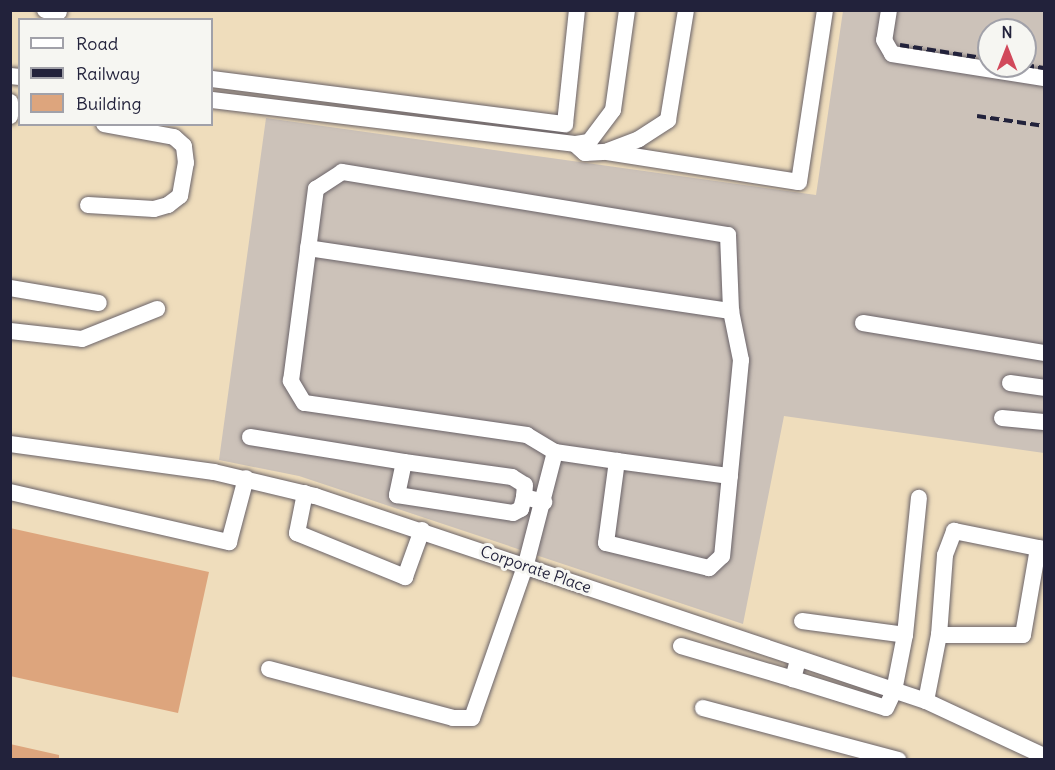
<!DOCTYPE html>
<style>
body{margin:0}
#map{position:relative;width:1055px;height:770px;overflow:hidden;background:#efddbc;font-family:Delius,sans-serif}
div>[style]{position:absolute}
.industrial>*{inset:0;background:#ccc2b9}
.building>*{inset:0;background:#dda57d}
.roads{filter:drop-shadow(0 0 2px #6a6368) drop-shadow(0 0 2px #6a6368)}
.minor>*{height:16px;margin:-8px;padding:0 8px;transform-origin:8px;border-radius:8px;background:#fff}
.rail>*{height:4px;margin-top:-2px;transform-origin:0;background:repeating-linear-gradient(90deg,#22223b 0 9px,transparent 0 13.5px)}
span{translate:-50% -50%;white-space:nowrap;text-align:center;line-height:1.15;-webkit-text-stroke:6px #f6f6f2;paint-order:stroke}
.street-label{font-size:16px;color:#22223b}
.frame{position:absolute;inset:0;border:12px solid #22223b;pointer-events:none}
.legend{position:absolute;left:18px;top:18px;width:195px;height:108px;box-sizing:border-box;background:#f6f6f2;border:2px solid #a1a1a9;margin:0;padding:8px 10px;list-style:none;font-size:18px;color:#22223b}
.legend li{display:flex;align-items:center;gap:12px;height:30px}
.legend b{width:30px;border:2px solid #a1a1a9}
.north{position:absolute;left:977px;top:18px;width:60px;height:60px;box-sizing:border-box;background:#f6f6f2;border:2px solid #a1a1a9;border-radius:50%;rotate:0deg;font-size:16px;font-weight:700;line-height:24px;text-align:center;color:#22223b}
.north::after{content:'';display:block;margin:auto;width:21px;height:27px;background:#d1495b;clip-path:polygon(50% 0,100% 100%,50% 72%,0 100%)}
</style>
<div id="map">
<div class="industrial">
<div style="clip-path:polygon(evenodd,843px 11px,1044px 11px,1044px 453px,784px 416px,743px 624px,299px 476px,219px 460px,266px 118px,816px 195px,843px 11px,989px 30px,1025px 30px,1025px 66px,989px 66px,989px 30px)"></div>
</div>
<div class="building">
<div style="clip-path:polygon(10px 528px,209px 572px,178px 713px,10px 676px)"></div>
<div style="clip-path:polygon(10px 744px,59px 755px,59px 759px,10px 759px)"></div>
</div>
<div class="roads">
<div class="minor">
<div style="left:45px;top:10px;width:14px;rotate:8deg"></div>
<div style="left:889px;top:10px;width:30px;rotate:99deg"></div>
<div style="left:884px;top:40px;width:16px;rotate:60deg"></div>
<div style="left:892px;top:54px;width:154px;rotate:9deg"></div>
<div style="left:10px;top:76px;width:10px;rotate:6deg"></div>
<div style="left:212px;top:79px;width:356px;rotate:7.3deg"></div>
<div style="left:565px;top:124px;width:115px;rotate:-84deg"></div>
<div style="left:212px;top:100px;width:367px;rotate:6.9deg"></div>
<div style="left:576px;top:144px;width:13px;rotate:-9deg"></div>
<div style="left:589px;top:142px;width:40px;rotate:-53deg"></div>
<div style="left:613px;top:110px;width:101px;rotate:-82deg"></div>
<div style="left:10px;top:102px;width:14px;rotate:90deg"></div>
<div style="left:576px;top:145px;width:12px;rotate:42deg"></div>
<div style="left:585px;top:153px;width:22px;rotate:-3deg"></div>
<div style="left:607px;top:152px;width:194px;rotate:8.9deg"></div>
<div style="left:799px;top:182px;width:174px;rotate:-81.4deg"></div>
<div style="left:608px;top:151px;width:33px;rotate:-21deg"></div>
<div style="left:639px;top:139px;width:35px;rotate:-33deg"></div>
<div style="left:668px;top:120px;width:111px;rotate:-80.7deg"></div>
<div style="left:88px;top:205px;width:66px;rotate:3.5deg"></div>
<div style="left:154px;top:209px;width:15px;rotate:-16deg"></div>
<div style="left:168px;top:205px;width:15px;rotate:-37deg"></div>
<div style="left:180px;top:196px;width:34px;rotate:-80deg"></div>
<div style="left:186px;top:163px;width:17px;rotate:-97deg"></div>
<div style="left:184px;top:146px;width:13px;rotate:-138deg"></div>
<div style="left:174px;top:137px;width:71px;rotate:-169.5deg"></div>
<div style="left:308px;top:248px;width:428px;rotate:8.5deg"></div>
<div style="left:10px;top:288px;width:90px;rotate:9.6deg"></div>
<div style="left:863px;top:323px;width:183px;rotate:9.4deg"></div>
<div style="left:10px;top:331px;width:72px;rotate:6.3deg"></div>
<div style="left:82px;top:339px;width:81px;rotate:-21.8deg"></div>
<div style="left:1010px;top:383px;width:34px;rotate:8deg"></div>
<div style="left:1002px;top:418px;width:42px;rotate:5.4deg"></div>
<div style="left:250px;top:437px;width:156px;rotate:9.2deg"></div>
<div style="left:404px;top:462px;width:34px;rotate:102deg"></div>
<div style="left:397px;top:495px;width:117px;rotate:8.8deg"></div>
<div style="left:513px;top:513px;width:9px;rotate:-27deg"></div>
<div style="left:521px;top:509px;width:12px;rotate:-76deg"></div>
<div style="left:524px;top:497px;width:21px;rotate:14deg"></div>
<div style="left:10px;top:444px;width:206px;rotate:7.8deg"></div>
<div style="left:214px;top:472px;width:104px;rotate:13.4deg"></div>
<div style="left:315px;top:496px;width:644px;rotate:18.55deg"></div>
<div style="left:926px;top:701px;width:130px;rotate:25deg"></div>
<div style="left:617px;top:461px;width:114px;rotate:7.6deg"></div>
<div style="left:404px;top:462px;width:109px;rotate:7.9deg"></div>
<div style="left:512px;top:477px;width:15px;rotate:32deg"></div>
<div style="left:525px;top:485px;width:12px;rotate:95deg"></div>
<div style="left:10px;top:492px;width:225px;rotate:12.9deg"></div>
<div style="left:229px;top:542px;width:66px;rotate:-75.1deg"></div>
<div style="left:305px;top:493px;width:41px;rotate:101.3deg"></div>
<div style="left:297px;top:533px;width:117px;rotate:22.2deg"></div>
<div style="left:405px;top:577px;width:50px;rotate:-70.1deg"></div>
<div style="left:802px;top:621px;width:104px;rotate:7.7deg"></div>
<div style="left:939px;top:635px;width:80px;rotate:-85.7deg"></div>
<div style="left:945px;top:555px;width:26px;rotate:-69deg"></div>
<div style="left:954px;top:531px;width:86px;rotate:11.4deg"></div>
<div style="left:681px;top:646px;width:117px;rotate:16.4deg"></div>
<div style="left:798px;top:660px;width:20px;rotate:105deg"></div>
<div style="left:793px;top:679px;width:97px;rotate:17.3deg"></div>
<div style="left:886px;top:708px;width:19px;rotate:-65deg"></div>
<div style="left:894px;top:691px;width:57px;rotate:-78.9deg"></div>
<div style="left:905px;top:635px;width:138px;rotate:-84.2deg"></div>
<div style="left:269px;top:669px;width:190px;rotate:14.9deg"></div>
<div style="left:453px;top:718px;width:19px"></div>
<div style="left:472px;top:718px;width:163px;rotate:-70.7deg"></div>
<div style="left:526px;top:564px;width:116px;rotate:-75.5deg"></div>
<div style="left:555px;top:452px;width:33px;rotate:-149deg"></div>
<div style="left:527px;top:435px;width:225px;rotate:-171.8deg"></div>
<div style="left:304px;top:403px;width:26px;rotate:-121deg"></div>
<div style="left:291px;top:381px;width:194px;rotate:-82.6deg"></div>
<div style="left:316px;top:189px;width:31px;rotate:-33deg"></div>
<div style="left:342px;top:172px;width:391px;rotate:9.3deg"></div>
<div style="left:728px;top:235px;width:76px;rotate:87.7deg"></div>
<div style="left:731px;top:311px;width:50px;rotate:78.5deg"></div>
<div style="left:741px;top:360px;width:197px;rotate:95.5deg"></div>
<div style="left:722px;top:556px;width:18px;rotate:137deg"></div>
<div style="left:709px;top:568px;width:106px;rotate:-166.4deg"></div>
<div style="left:606px;top:543px;width:83px;rotate:-82.4deg"></div>
<div style="left:617px;top:461px;width:63px;rotate:-171.7deg"></div>
<div style="left:926px;top:701px;width:67px;rotate:-78.9deg"></div>
<div style="left:939px;top:635px;width:84px"></div>
<div style="left:1023px;top:635px;width:88px;rotate:-80.2deg"></div>
<div style="left:1038px;top:548px;width:6px;rotate:9deg"></div>
<div style="left:703px;top:708px;width:202px;rotate:14.9deg"></div>
</div>
</div>
<div class="rail">
<div style="left:900px;top:45px;width:90px;rotate:8.9deg"></div>
<div style="left:1025px;top:65px;width:19px;rotate:9deg"></div>
<div style="left:977px;top:116px;width:68px;rotate:8.5deg"></div>
</div>
<div class="street-label">
<span style="left:536px;top:569px;rotate:19deg">Corporate Place</span>
</div>
<div class="frame"></div>
<ul class="legend">
<li><b style="height:8px;background:#fff"></b>Road</li>
<li><b style="height:8px;background:#22223b"></b>Railway</li>
<li><b style="height:16px;background:#dda57d"></b>Building</li>
</ul>
<div class="north">N</div>
</div>
